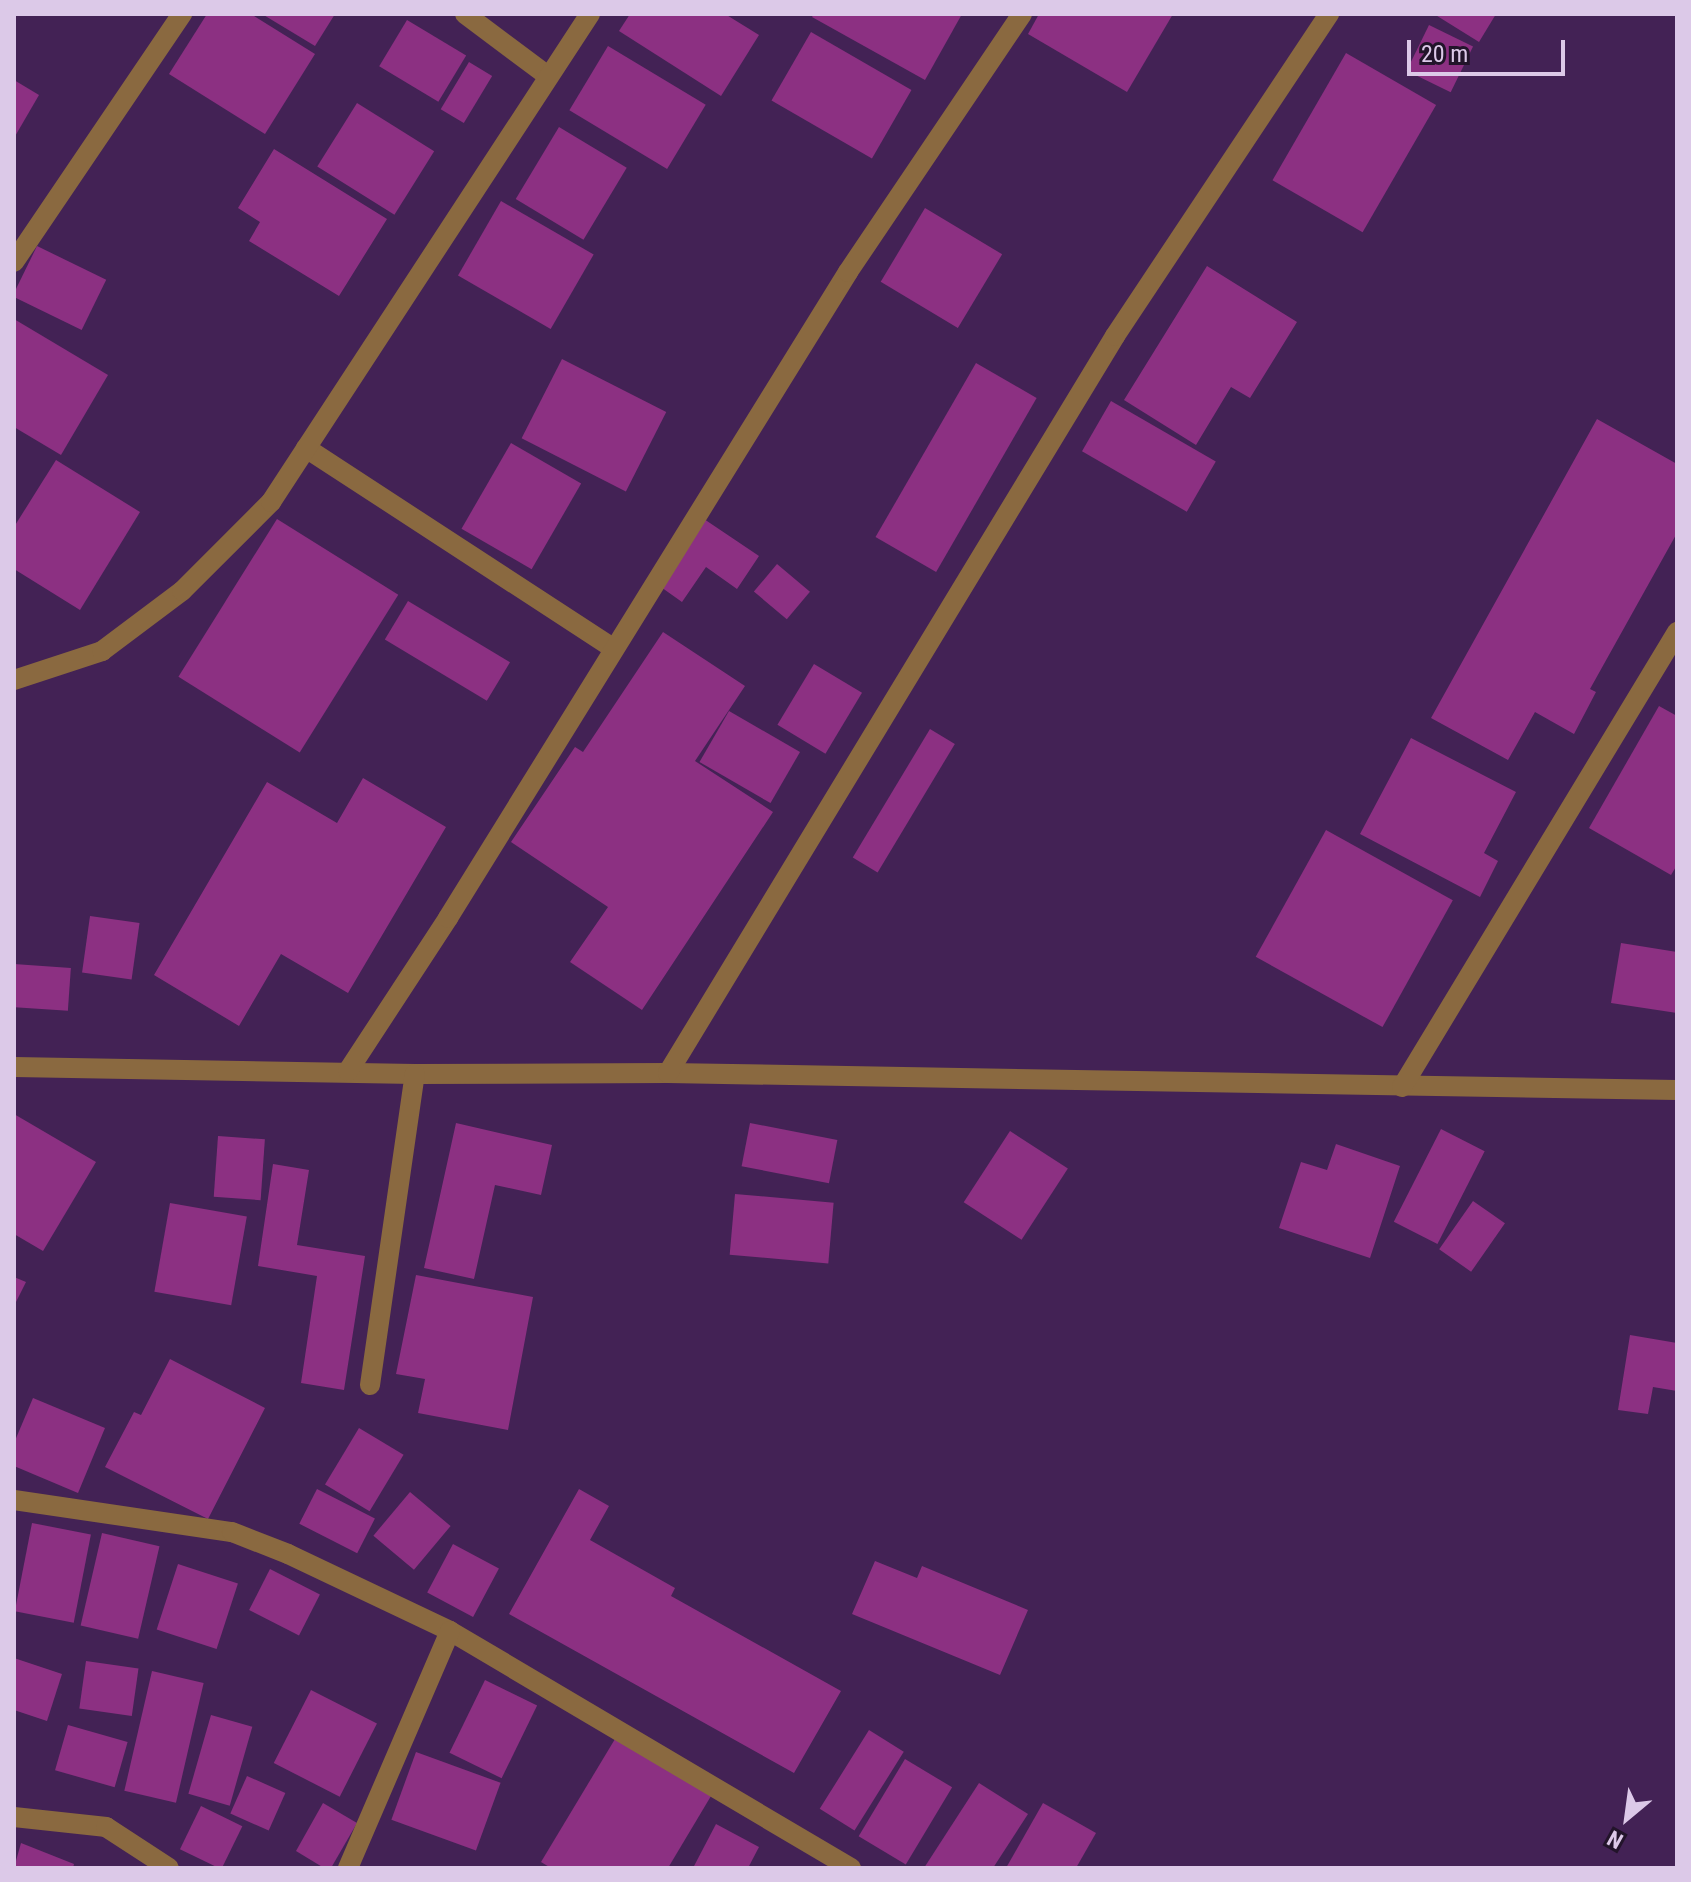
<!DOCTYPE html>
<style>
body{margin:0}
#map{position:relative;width:1691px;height:1882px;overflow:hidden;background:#432255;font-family:"Roboto Condensed",sans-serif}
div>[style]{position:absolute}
.building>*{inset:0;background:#8c3082;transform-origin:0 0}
.minor>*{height:20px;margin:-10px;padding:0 10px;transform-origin:10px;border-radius:10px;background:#8a6940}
span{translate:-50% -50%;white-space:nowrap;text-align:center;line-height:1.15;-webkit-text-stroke:6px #22142a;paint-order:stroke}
.frame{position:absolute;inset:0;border:16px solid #dcc9e8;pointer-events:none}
.north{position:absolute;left:1587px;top:1778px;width:80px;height:80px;-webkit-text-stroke:6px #22142a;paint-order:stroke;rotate:209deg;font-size:22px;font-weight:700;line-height:32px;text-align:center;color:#dcc9e8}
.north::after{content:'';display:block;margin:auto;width:28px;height:36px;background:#dcc9e8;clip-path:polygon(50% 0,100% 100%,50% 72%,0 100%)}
.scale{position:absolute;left:1407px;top:40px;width:158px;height:36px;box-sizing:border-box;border:4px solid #dcc9e8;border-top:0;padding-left:10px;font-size:24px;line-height:28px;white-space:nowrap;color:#dcc9e8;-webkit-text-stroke:6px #22142a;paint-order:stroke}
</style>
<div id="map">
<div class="building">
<div style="clip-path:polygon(207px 14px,251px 14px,315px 54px,265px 134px,169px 74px)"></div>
<div style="clip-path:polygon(262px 14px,335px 14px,315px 46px)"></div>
<div style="clip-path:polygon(630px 14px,725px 14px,759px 35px,721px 96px,619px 31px)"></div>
<div style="clip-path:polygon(814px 14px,962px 14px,925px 80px,812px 17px)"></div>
<div style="clip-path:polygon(1039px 14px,1173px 14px,1127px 92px,1028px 34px)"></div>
<div style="clip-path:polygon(1434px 14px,1496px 14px,1479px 42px)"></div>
<div style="left:407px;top:20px;width:69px;height:54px;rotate:31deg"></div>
<div style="left:1429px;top:25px;width:49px;height:51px;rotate:26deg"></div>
<div style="left:811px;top:32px;width:116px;height:79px;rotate:30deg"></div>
<div style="left:608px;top:46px;width:114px;height:75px;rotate:31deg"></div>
<div style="left:1346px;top:53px;width:104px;height:147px;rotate:30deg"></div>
<div style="left:469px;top:62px;width:27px;height:55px;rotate:31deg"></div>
<div style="clip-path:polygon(14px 80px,39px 95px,14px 138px)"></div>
<div style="left:357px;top:103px;width:91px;height:75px;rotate:32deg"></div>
<div style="left:559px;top:127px;width:79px;height:84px;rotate:31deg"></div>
<div style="clip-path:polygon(274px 149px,387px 219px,339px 296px,249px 241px,260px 222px,238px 208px)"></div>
<div style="left:501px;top:201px;width:107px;height:86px;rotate:30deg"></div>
<div style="left:925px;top:208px;width:90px;height:86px;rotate:31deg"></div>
<div style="left:37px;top:246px;width:77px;height:56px;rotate:26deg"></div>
<div style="clip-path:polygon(1207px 266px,1297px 322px,1250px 398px,1231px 387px,1196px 445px,1124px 400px)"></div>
<div style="clip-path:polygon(14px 319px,108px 375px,61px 455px,14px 427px)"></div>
<div style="left:562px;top:359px;width:117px;height:89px;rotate:27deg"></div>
<div style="left:976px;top:363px;width:70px;height:201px;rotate:30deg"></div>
<div style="left:1111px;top:401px;width:121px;height:58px;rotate:30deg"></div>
<div style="clip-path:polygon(1597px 419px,1677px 464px,1677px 533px,1590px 689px,1596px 692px,1574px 734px,1535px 712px,1508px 760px,1431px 718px)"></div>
<div style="left:511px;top:443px;width:81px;height:99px;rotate:30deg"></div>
<div style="clip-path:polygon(56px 460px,140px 512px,80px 610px,14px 569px,14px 527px)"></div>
<div style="left:277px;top:519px;width:143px;height:186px;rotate:32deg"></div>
<div style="clip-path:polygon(704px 519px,759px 556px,737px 589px,706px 567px,682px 602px,658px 585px)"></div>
<div style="left:777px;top:564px;width:43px;height:36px;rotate:40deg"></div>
<div style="left:408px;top:601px;width:119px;height:45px;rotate:31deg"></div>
<div style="clip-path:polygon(663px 632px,745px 686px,695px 761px,773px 812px,642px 1010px,570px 962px,608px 907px,511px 842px,575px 747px,583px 752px)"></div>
<div style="left:814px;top:664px;width:56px;height:71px;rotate:31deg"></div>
<div style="clip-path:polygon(1659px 706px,1677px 716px,1677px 865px,1671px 875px,1589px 828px)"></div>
<div style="left:729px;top:711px;width:82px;height:59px;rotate:30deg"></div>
<div style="left:930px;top:729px;width:29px;height:150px;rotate:31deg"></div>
<div style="clip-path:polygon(1411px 738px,1516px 792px,1484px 853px,1498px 861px,1480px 897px,1360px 834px)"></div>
<div style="clip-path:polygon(363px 778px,446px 827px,348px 993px,281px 954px,239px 1026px,154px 975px,267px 782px,337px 823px)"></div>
<div style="left:1326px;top:830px;width:145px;height:145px;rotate:29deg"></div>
<div style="left:90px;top:916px;width:50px;height:57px;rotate:8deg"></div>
<div style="clip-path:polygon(1621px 943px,1677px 952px,1677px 1013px,1611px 1003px)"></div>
<div style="left:14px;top:964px;width:57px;height:43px;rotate:4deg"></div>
<div style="clip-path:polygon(14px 1114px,96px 1162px,43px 1251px,14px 1234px)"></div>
<div style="clip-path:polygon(456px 1123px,552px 1145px,541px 1195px,495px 1185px,474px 1279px,424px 1268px)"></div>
<div style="left:750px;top:1123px;width:89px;height:44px;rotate:11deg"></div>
<div style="left:1441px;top:1129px;width:49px;height:104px;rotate:27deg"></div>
<div style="left:1010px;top:1131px;width:69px;height:85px;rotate:33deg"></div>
<div style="left:218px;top:1136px;width:47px;height:61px;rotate:4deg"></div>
<div style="clip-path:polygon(1336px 1144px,1400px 1166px,1370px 1258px,1279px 1228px,1301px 1162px,1327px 1170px)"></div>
<div style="clip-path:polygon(273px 1164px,309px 1170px,297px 1245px,365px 1256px,344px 1390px,301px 1383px,317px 1276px,258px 1266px)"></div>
<div style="left:735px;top:1194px;width:99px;height:61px;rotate:5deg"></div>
<div style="left:1473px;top:1201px;width:39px;height:59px;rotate:35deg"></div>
<div style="left:170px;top:1203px;width:78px;height:90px;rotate:10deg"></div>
<div style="clip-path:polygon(416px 1275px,533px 1297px,508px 1430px,418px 1413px,425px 1379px,396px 1374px)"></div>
<div style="clip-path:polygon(14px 1277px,26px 1282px,14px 1306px)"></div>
<div style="clip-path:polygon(1630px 1335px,1677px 1343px,1677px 1391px,1653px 1387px,1648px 1414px,1618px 1410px)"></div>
<div style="clip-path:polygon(170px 1359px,265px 1408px,208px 1519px,105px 1467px,134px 1412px,141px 1415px)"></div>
<div style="clip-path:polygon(33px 1398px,105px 1428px,78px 1493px,14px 1466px,14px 1443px)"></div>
<div style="left:359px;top:1428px;width:52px;height:66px;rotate:31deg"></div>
<div style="left:317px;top:1489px;width:65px;height:39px;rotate:27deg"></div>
<div style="clip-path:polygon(579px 1489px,609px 1506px,590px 1540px,675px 1588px,671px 1596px,841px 1691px,794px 1773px,509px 1614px)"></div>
<div style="left:410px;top:1492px;width:53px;height:57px;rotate:40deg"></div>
<div style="left:32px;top:1523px;width:60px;height:90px;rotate:11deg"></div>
<div style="left:102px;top:1533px;width:59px;height:95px;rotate:13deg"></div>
<div style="left:453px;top:1544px;width:52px;height:55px;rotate:28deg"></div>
<div style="clip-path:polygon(875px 1561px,917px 1578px,922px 1566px,1028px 1610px,1000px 1675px,852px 1614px)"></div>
<div style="left:178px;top:1564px;width:63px;height:69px;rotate:18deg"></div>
<div style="left:270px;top:1569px;width:56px;height:46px;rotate:27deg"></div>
<div style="clip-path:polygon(14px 1658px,62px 1674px,47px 1721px,14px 1710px)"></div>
<div style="left:86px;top:1661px;width:53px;height:48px;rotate:8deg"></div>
<div style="left:152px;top:1671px;width:53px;height:123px;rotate:13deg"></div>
<div style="left:485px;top:1680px;width:58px;height:81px;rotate:26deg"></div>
<div style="left:311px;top:1690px;width:74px;height:82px;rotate:27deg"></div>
<div style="left:211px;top:1715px;width:43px;height:82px;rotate:16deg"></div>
<div style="left:68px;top:1725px;width:62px;height:47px;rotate:16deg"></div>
<div style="left:869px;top:1730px;width:41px;height:93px;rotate:32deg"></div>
<div style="clip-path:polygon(618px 1734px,714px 1791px,668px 1868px,551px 1868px,541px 1862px)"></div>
<div style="left:416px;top:1752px;width:90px;height:72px;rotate:20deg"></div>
<div style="left:905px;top:1759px;width:55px;height:90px;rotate:31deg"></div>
<div style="left:247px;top:1776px;width:42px;height:41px;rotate:24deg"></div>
<div style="clip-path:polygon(979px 1783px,1028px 1814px,993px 1868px,924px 1868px)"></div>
<div style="clip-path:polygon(323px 1803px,357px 1823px,331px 1868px,324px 1868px,296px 1851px)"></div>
<div style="clip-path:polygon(1043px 1803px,1096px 1833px,1076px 1868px,1006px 1868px)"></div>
<div style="left:201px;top:1806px;width:46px;height:48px;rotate:26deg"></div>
<div style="clip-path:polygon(716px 1824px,759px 1847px,748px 1868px,693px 1868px)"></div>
<div style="clip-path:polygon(21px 1843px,74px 1864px,73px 1868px,14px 1868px)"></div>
</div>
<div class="minor">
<div style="left:465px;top:14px;width:104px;rotate:36.8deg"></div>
<div style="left:14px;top:262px;width:300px;rotate:-55.9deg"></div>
<div style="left:306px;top:448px;width:366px;rotate:33.1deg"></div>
<div style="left:14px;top:680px;width:93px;rotate:-18.2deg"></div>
<div style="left:102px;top:651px;width:100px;rotate:-36.9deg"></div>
<div style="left:182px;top:591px;width:126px;rotate:-45deg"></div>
<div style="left:271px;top:502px;width:583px;rotate:-56.83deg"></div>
<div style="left:14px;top:1067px;width:401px;rotate:1deg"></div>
<div style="left:415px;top:1074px;width:253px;rotate:-0.2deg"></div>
<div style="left:668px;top:1073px;width:1009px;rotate:0.97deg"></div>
<div style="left:348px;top:1071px;width:183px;rotate:-56.8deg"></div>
<div style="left:448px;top:918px;width:760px;rotate:-58.23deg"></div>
<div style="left:848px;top:272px;width:311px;rotate:-56deg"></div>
<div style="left:668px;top:1073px;width:862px;rotate:-58.76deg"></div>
<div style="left:1115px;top:336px;width:387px;rotate:-56.4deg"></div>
<div style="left:1402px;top:1087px;width:532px;rotate:-58.85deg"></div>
<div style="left:370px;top:1385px;width:314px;rotate:-81.8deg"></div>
<div style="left:14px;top:1500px;width:220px;rotate:8.4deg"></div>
<div style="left:232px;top:1532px;width:60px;rotate:21.4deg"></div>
<div style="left:288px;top:1554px;width:179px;rotate:25.4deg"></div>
<div style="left:450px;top:1631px;width:466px;rotate:30.6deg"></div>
<div style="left:14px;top:1817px;width:93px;rotate:6.2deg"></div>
<div style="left:106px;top:1827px;width:75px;rotate:33.1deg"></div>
<div style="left:348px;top:1868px;width:258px;rotate:-66.7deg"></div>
</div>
<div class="frame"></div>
<div class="north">N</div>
<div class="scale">20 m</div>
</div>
